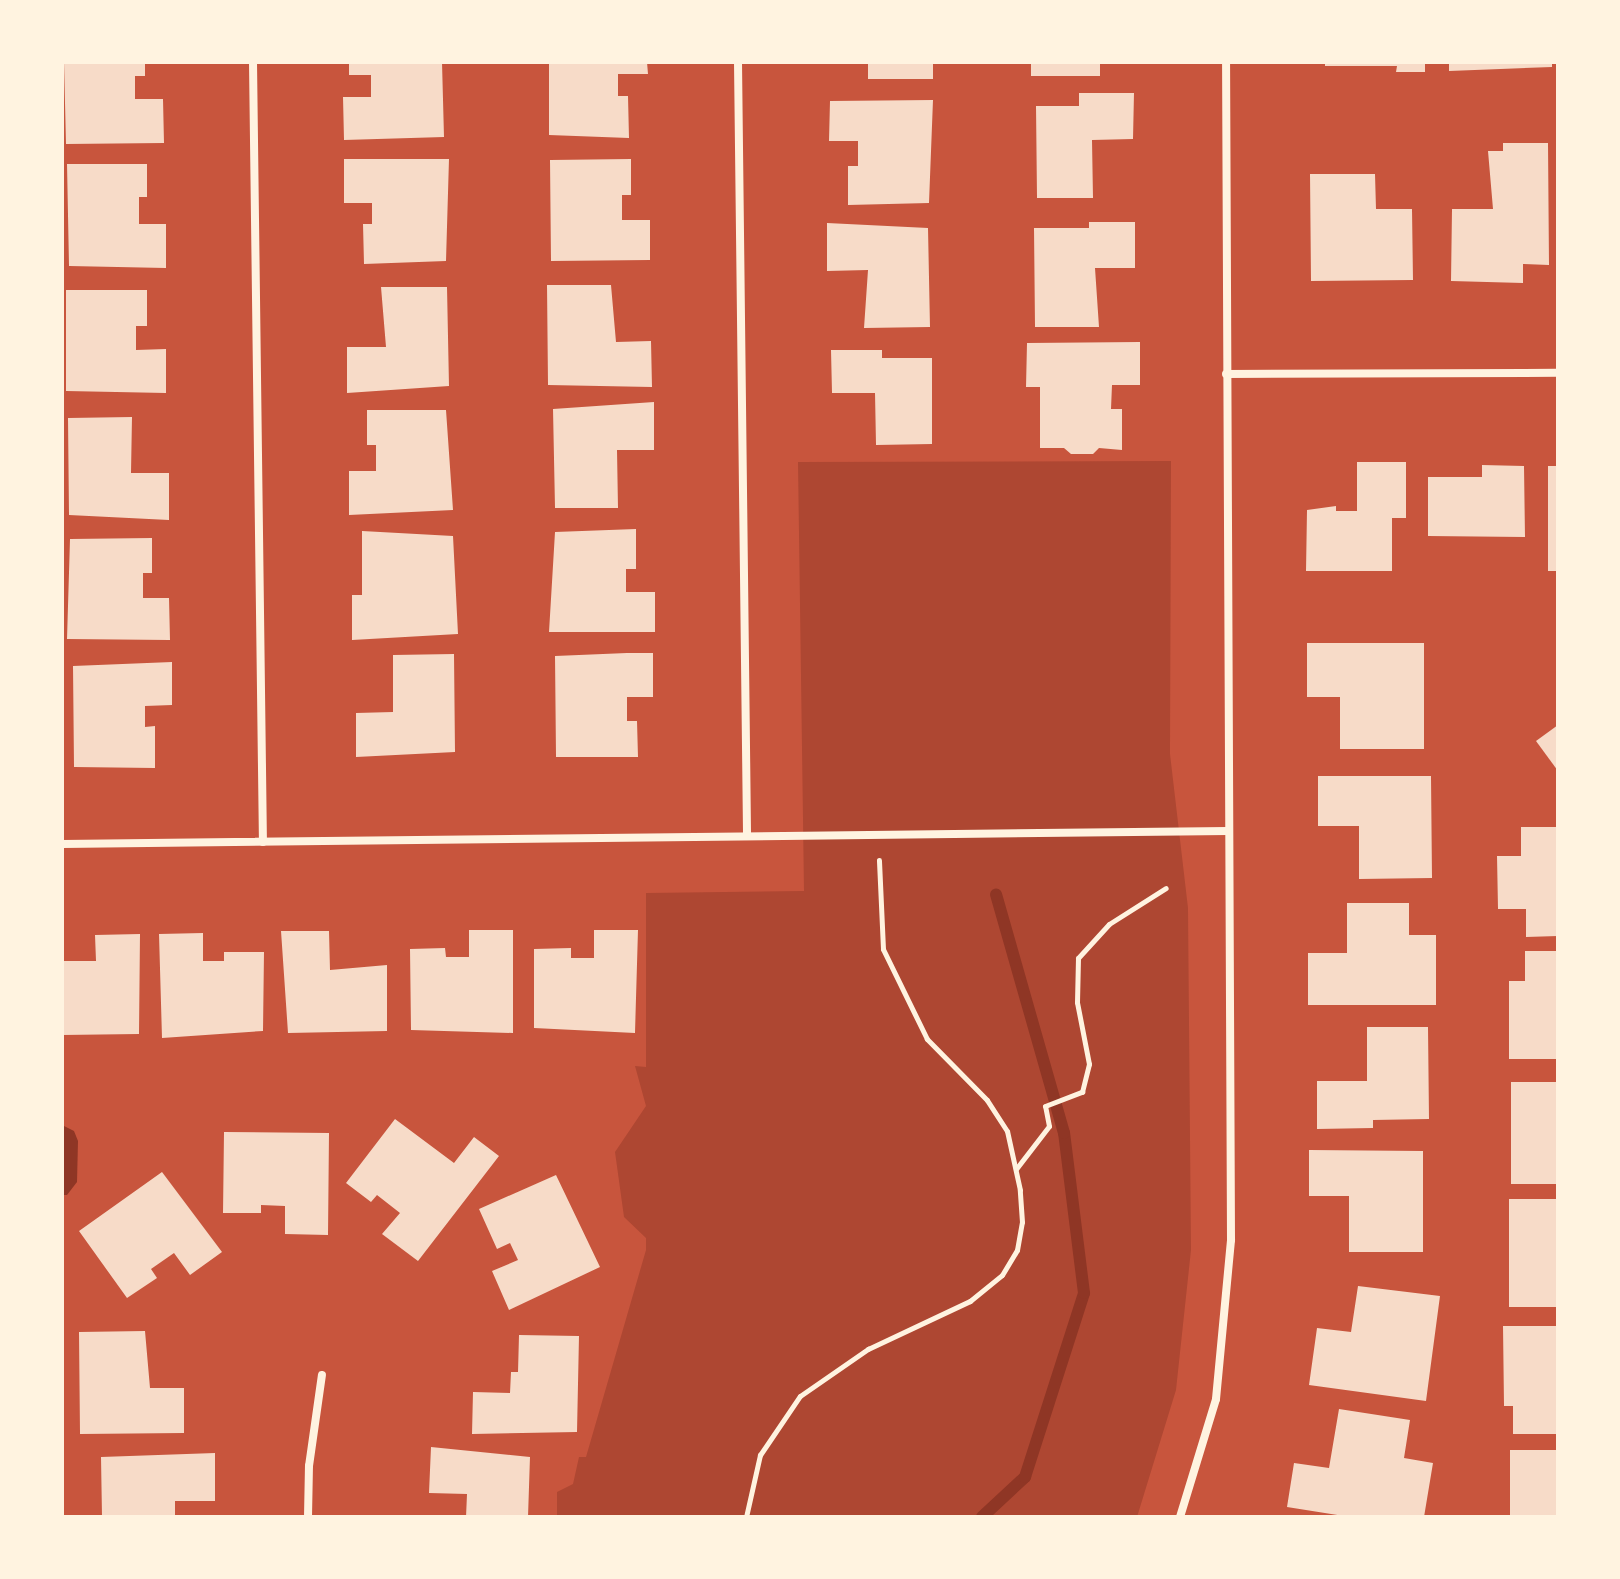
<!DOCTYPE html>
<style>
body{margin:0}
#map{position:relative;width:1620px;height:1579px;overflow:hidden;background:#c8553d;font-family:Raleway,sans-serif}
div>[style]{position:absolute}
.green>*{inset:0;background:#ae4732}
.water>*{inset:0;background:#8f3625}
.stream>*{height:12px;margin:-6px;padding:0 6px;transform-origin:6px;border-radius:6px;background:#8f3625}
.building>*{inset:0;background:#f7dbc8;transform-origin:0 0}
.path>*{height:5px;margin:-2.5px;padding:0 2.5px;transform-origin:2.5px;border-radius:2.5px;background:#fff3e0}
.minor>*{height:8px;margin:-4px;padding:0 4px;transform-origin:4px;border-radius:4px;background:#fff3e0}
span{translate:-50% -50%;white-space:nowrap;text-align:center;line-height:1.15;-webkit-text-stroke:6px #fff3e0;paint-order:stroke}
.frame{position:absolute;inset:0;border:64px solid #fff3e0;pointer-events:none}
</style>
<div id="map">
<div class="green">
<div style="clip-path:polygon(1171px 461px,1170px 754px,1188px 908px,1191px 1250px,1176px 1390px,1137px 1517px,557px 1517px,557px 1492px,573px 1484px,579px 1457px,586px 1457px,646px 1250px,646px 1238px,624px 1217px,615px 1152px,646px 1106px,635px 1066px,646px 1067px,646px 893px,804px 891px,798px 462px)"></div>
</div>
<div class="water">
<div style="clip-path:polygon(62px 1125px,74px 1131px,78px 1141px,77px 1182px,67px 1195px,62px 1195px)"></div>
</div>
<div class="stream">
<div style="left:982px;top:1517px;width:59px;rotate:-42.9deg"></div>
<div style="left:1025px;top:1477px;width:193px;rotate:-72.2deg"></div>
<div style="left:1084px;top:1293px;width:161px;rotate:-97.1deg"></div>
<div style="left:1064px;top:1133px;width:248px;rotate:-105.9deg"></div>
</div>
<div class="building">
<div style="clip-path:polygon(64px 62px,145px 62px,145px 76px,135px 76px,135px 99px,163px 99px,164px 143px,66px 144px)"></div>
<div style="clip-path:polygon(349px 62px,442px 62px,444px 137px,344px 140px,343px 97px,371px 97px,371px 75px,349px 75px)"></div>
<div style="clip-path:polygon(549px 62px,647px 62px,648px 74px,618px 74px,618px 96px,628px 96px,629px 138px,549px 135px)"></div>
<div style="left:868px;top:62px;width:65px;height:17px"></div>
<div style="left:1031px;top:62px;width:69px;height:14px"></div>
<div style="clip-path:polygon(1325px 62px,1425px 62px,1425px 72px,1396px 72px,1397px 66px,1325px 66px)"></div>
<div style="clip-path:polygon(1449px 62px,1552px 62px,1552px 67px,1449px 71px)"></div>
<div style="clip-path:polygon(1079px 93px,1134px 93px,1133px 139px,1092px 140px,1093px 198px,1037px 198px,1036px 106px,1079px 106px)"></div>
<div style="clip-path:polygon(933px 100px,929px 203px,848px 205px,848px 166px,858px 166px,858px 141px,829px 141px,830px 101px)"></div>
<div style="clip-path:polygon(1503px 143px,1548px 143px,1549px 265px,1523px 264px,1523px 283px,1451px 281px,1452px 209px,1493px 209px,1488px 151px,1503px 151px)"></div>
<div style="clip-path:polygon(344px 159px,449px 159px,446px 261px,364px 264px,363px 224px,372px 224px,372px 203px,344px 203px)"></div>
<div style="clip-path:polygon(631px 159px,631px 195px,622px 195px,622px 220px,650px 220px,650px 260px,551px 261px,550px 160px)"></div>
<div style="clip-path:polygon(67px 164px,147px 164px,147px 197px,139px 197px,139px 224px,166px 224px,166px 268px,69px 266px)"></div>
<div style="clip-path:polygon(1310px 174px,1375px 174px,1376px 209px,1412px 209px,1413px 280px,1311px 281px)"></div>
<div style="clip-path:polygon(1089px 222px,1135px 222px,1135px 268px,1095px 268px,1099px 327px,1035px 327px,1034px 228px,1089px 228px)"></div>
<div style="clip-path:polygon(827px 223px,928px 228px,930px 327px,864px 328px,868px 270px,827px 271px)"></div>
<div style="clip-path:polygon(547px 285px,611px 285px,616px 342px,651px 341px,652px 387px,548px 385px)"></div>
<div style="clip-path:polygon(381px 287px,447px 287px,449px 386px,347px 393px,347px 347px,386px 347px)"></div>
<div style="clip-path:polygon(66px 290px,147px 290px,147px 326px,136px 326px,136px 350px,166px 349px,166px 393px,66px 391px)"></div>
<div style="clip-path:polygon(1140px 342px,1140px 385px,1112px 385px,1111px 409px,1122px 409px,1122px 450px,1099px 448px,1093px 454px,1071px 454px,1064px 448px,1040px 448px,1040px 387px,1026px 387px,1027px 343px)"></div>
<div style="clip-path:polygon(831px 350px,882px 350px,882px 358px,932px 358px,932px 444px,876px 445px,875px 393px,832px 393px)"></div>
<div style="clip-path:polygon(654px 402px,654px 450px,617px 450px,618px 508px,555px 508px,553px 409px)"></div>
<div style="clip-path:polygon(367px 410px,446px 410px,453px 510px,349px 515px,349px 471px,376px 471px,376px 445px,367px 445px)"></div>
<div style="clip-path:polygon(132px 417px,131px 473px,169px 473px,169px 520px,69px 515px,68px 418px)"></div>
<div style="clip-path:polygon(1357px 462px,1406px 462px,1406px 518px,1392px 518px,1392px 571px,1306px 571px,1307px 510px,1336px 506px,1336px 511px,1357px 511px)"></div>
<div style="clip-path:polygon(1482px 465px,1524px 466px,1525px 537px,1428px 536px,1428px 477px,1482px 477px)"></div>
<div style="left:1548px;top:466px;width:10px;height:105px"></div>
<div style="clip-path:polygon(636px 529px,636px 569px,626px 569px,626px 592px,655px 592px,655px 632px,549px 632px,555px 532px)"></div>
<div style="clip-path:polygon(362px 531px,453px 536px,458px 634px,352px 640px,352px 595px,362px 595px)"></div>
<div style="clip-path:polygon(152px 538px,152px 573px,143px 573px,143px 598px,169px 598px,170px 640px,67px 639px,70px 539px)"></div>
<div style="clip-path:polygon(1307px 643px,1424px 643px,1424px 749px,1340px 749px,1340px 697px,1307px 697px)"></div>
<div style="clip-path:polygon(627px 653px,653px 653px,653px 697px,627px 697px,627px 721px,637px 721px,638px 757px,556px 757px,555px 656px)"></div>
<div style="clip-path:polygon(454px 654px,455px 752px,356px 757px,356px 713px,393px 712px,393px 655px)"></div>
<div style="clip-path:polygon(172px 662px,172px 705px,145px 706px,145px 727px,155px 726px,155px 768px,74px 767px,73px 666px)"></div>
<div style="clip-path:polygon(1558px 725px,1558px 771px,1536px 741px)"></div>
<div style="clip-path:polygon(1318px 776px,1431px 776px,1432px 878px,1359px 879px,1359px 826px,1318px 826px)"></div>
<div style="clip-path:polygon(1521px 827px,1558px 827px,1558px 936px,1526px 937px,1526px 909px,1498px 909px,1497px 856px,1521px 856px)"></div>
<div style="clip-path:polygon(1347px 903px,1409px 903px,1409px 935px,1436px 935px,1436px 1005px,1308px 1005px,1308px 953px,1347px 953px)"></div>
<div style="clip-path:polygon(469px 930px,513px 930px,513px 1033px,411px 1030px,410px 949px,445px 948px,446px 957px,469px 957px)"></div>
<div style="clip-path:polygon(594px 930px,638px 930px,635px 1033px,534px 1028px,534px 949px,571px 948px,571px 958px,594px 958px)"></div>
<div style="clip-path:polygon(281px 931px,329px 931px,330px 970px,387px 965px,387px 1031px,288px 1033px)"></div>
<div style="clip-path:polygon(203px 933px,203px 961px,224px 961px,224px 952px,264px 952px,263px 1031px,162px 1038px,159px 934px)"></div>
<div style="clip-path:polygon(140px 934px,139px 1034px,62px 1035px,62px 961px,96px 961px,95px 935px)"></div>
<div style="clip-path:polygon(1525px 951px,1558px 951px,1558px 1059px,1509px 1059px,1509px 981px,1525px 981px)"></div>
<div style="clip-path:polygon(1367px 1027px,1428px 1027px,1429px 1119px,1373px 1120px,1373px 1128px,1317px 1129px,1317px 1081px,1367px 1081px)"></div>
<div style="left:1511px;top:1082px;width:47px;height:102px"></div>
<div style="clip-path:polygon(395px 1119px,454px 1163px,474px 1137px,499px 1156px,418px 1261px,382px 1234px,400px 1213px,377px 1195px,371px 1202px,346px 1183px)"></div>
<div style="clip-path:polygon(224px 1132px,329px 1133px,328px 1235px,285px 1234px,285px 1206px,261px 1205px,261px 1213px,223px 1213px)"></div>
<div style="clip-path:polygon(1309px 1150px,1423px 1151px,1423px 1252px,1349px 1252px,1349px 1196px,1309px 1196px)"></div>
<div style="clip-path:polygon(162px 1172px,222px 1252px,190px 1275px,174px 1253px,151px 1269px,157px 1278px,127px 1298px,79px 1231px)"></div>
<div style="clip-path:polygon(556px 1175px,600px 1267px,509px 1310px,492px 1271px,518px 1260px,510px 1243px,497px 1249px,479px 1209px)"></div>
<div style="left:1558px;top:1199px;width:108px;height:49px;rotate:90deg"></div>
<div style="clip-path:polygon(1358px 1286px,1440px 1296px,1426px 1401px,1309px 1385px,1317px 1328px,1351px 1332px)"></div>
<div style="clip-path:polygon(1503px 1326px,1558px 1326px,1558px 1434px,1513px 1434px,1513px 1406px,1504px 1406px)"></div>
<div style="clip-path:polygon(145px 1331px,150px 1388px,184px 1388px,184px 1433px,80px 1434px,79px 1332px)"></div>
<div style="clip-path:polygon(519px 1335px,579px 1336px,577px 1432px,472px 1434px,473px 1392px,510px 1393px,511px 1372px,518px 1372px)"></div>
<div style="clip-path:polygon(1339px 1409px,1410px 1420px,1404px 1458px,1433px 1463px,1424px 1517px,1350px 1517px,1287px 1507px,1294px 1463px,1329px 1468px)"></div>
<div style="clip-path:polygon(431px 1447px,530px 1457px,528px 1517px,466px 1517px,467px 1494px,429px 1493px)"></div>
<div style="left:1510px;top:1450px;width:48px;height:67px"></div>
<div style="clip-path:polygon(215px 1453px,215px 1501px,175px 1501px,175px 1517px,102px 1517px,101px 1457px)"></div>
</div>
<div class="path">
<div style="left:1016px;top:1169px;width:54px;rotate:-52.5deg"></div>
<div style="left:1049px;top:1126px;width:20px;rotate:-101deg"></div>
<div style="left:1045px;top:1106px;width:40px;rotate:-21deg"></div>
<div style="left:1082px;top:1092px;width:29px;rotate:-76deg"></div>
<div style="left:1089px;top:1064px;width:63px;rotate:-101deg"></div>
<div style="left:1077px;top:1002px;width:44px;rotate:-88.7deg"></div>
<div style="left:1078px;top:958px;width:46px;rotate:-47.6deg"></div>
<div style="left:1109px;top:924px;width:67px;rotate:-32.3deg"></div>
<div style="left:746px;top:1517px;width:64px;rotate:-77.3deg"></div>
<div style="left:760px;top:1455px;width:71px;rotate:-55.9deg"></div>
<div style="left:800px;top:1396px;width:83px;rotate:-34.7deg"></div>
<div style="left:868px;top:1349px;width:113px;rotate:-25.2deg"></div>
<div style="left:970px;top:1301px;width:41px;rotate:-39.1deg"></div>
<div style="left:1002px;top:1275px;width:29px;rotate:-59deg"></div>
<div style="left:1017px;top:1250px;width:28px;rotate:-80deg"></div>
<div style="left:1022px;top:1222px;width:32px;rotate:-94deg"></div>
<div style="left:1020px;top:1190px;width:60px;rotate:-102.4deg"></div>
<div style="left:1007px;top:1131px;width:37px;rotate:-123deg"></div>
<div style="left:987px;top:1100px;width:86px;rotate:-134.5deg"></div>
<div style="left:927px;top:1039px;width:100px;rotate:-116.1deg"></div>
<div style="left:883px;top:949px;width:89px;rotate:-92.6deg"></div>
</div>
<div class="minor">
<div style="left:253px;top:62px;width:780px;rotate:89.27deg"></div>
<div style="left:738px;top:62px;width:773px;rotate:89.33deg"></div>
<div style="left:1226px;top:374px;width:332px;rotate:-0.2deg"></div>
<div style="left:62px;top:844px;width:1166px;rotate:-0.64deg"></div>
<div style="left:308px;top:1517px;width:51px;rotate:-88.9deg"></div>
<div style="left:309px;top:1466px;width:92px;rotate:-81.9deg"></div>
<div style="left:1180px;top:1517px;width:123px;rotate:-73deg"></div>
<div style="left:1216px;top:1399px;width:160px;rotate:-84.6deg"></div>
<div style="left:1231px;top:1240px;width:1178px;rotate:-90.24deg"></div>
</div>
<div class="frame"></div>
</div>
